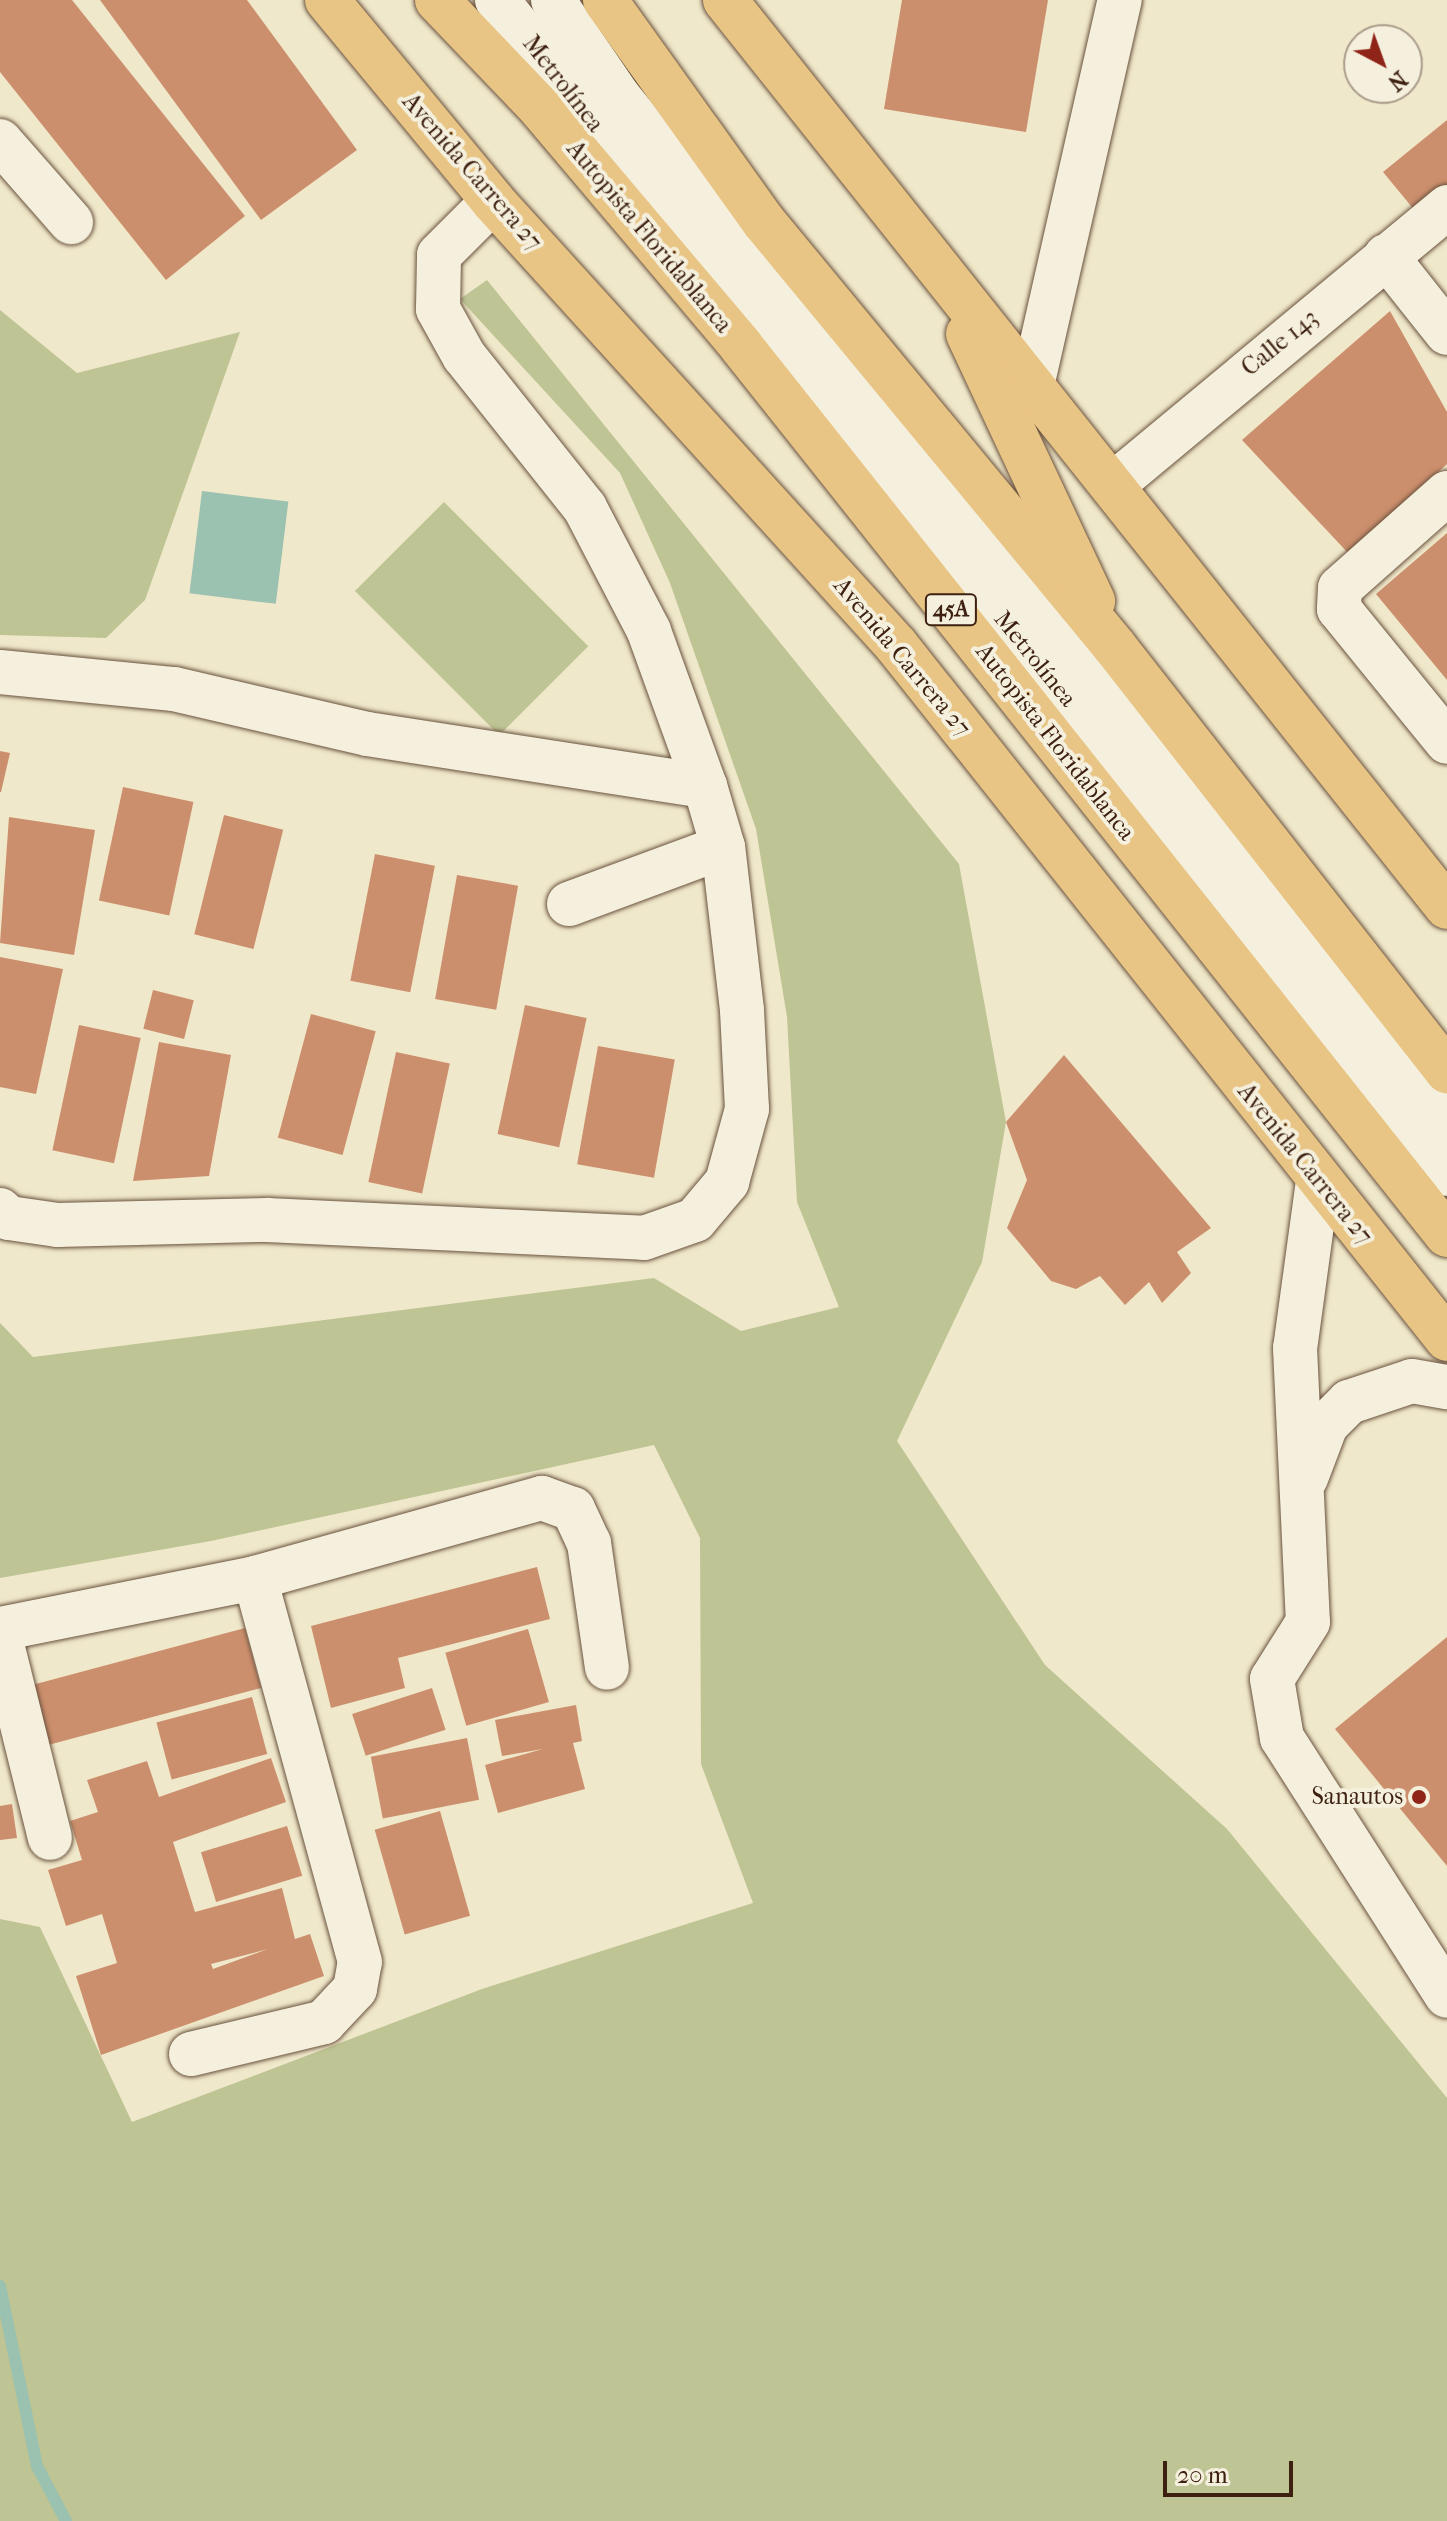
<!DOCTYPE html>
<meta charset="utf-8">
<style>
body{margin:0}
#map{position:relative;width:1447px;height:2521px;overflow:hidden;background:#f0e8ca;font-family:"IM FELL French Canon",serif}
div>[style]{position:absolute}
.green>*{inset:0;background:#bec494;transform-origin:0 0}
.water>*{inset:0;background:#9bc1b0;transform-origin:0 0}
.stream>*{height:12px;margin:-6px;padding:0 6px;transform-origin:6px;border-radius:6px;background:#9bc1b0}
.building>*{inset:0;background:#cc8f6d;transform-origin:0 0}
.roads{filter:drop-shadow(0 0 2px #6a523e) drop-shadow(0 0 2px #6a523e)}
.minor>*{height:44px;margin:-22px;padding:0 22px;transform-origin:22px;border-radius:22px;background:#f5f0dd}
.highway>*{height:44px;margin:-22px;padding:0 22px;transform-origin:22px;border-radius:22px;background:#e8c485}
.dots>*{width:22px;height:22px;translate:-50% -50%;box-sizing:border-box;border:4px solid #f5f0dd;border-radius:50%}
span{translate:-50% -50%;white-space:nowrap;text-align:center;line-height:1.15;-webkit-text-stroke:8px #f5f0dd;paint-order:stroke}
.shield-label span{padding:2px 6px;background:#f5f0dd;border:2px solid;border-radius:6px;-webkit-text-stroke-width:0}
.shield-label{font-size:22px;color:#3d2010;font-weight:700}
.street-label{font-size:24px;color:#3d2010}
.poi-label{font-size:24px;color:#3d2010}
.right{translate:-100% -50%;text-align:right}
.north{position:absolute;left:1343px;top:24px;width:80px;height:80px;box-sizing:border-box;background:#f5f0dd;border:2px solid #ab9d8b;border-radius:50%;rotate:139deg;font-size:22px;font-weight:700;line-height:32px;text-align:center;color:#3d2010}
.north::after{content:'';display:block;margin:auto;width:28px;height:36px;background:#8f2418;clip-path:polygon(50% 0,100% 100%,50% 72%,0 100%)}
.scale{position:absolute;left:1163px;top:2461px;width:130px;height:36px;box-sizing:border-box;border:4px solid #3d2010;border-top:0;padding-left:10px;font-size:24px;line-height:28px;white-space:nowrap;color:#3d2010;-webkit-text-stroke:6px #f5f0dd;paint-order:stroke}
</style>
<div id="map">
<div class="green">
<div style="clip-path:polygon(487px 280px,959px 864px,1006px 1122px,982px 1262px,897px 1441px,1045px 1665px,1227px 1829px,1447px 2098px,1447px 2521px,0 2521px,0 1919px,40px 1927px,132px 2122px,482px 1989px,753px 1903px,701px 1764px,700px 1538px,654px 1445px,211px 1541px,0 1578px,0 1323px,33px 1357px,654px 1278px,741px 1331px,839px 1307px,797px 1202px,787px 1017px,756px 829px,670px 583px,620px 473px,460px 299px)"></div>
<div style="clip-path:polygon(0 310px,77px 373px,240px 332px,145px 600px,106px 638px,0 635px)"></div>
<div style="left:444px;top:502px;width:204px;height:126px;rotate:45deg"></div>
</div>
<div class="water">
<div style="left:202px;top:491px;width:87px;height:103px;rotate:7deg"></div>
</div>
<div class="stream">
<div style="left:0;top:2286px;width:184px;rotate:78.4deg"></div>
<div style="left:37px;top:2466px;width:62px;rotate:62.2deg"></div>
</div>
<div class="building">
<div style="clip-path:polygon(0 0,72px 0,245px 216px,166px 280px,0 72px)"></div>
<div style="clip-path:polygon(100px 0,247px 0,357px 150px,261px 220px)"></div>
<div style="clip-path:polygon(902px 0,1048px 0,1026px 132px,884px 109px)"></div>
<div style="clip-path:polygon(1447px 120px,1447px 187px,1416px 212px,1383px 172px)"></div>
<div style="clip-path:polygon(1390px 311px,1447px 412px,1447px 464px,1349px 554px,1242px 440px)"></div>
<div style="clip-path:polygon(1447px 533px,1447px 680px,1376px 594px)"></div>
<div style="clip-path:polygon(0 751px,10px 753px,1px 792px,0 792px)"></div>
<div style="left:123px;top:787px;width:72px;height:116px;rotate:12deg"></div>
<div style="left:224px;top:815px;width:61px;height:123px;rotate:14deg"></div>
<div style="clip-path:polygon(9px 817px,95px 830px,74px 955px,0 943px)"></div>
<div style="left:375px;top:854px;width:61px;height:129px;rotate:11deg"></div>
<div style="left:457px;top:875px;width:62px;height:126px;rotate:10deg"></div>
<div style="clip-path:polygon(0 957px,63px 969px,36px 1094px,0 1087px)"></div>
<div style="left:153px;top:990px;width:42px;height:40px;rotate:14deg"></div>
<div style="left:525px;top:1005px;width:63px;height:132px;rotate:12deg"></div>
<div style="left:311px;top:1014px;width:67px;height:128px;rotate:15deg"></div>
<div style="left:79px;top:1025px;width:63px;height:128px;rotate:12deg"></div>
<div style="clip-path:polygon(159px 1042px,231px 1055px,209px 1176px,133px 1181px)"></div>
<div style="left:598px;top:1046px;width:78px;height:120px;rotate:10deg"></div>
<div style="left:396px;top:1052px;width:55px;height:133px;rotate:12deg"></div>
<div style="clip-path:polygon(1064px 1055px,1211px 1228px,1177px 1252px,1191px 1273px,1162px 1303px,1149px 1282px,1125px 1305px,1100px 1276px,1076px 1289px,1051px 1281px,1007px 1228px,1027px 1180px,1006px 1122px)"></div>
<div style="clip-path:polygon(537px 1567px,550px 1619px,398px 1658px,405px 1688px,331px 1708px,311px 1626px)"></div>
<div style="left:245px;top:1628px;width:62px;height:230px;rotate:75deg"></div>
<div style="left:528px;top:1629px;width:76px;height:86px;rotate:74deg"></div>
<div style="clip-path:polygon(1447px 1637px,1447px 1866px,1335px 1729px)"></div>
<div style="left:432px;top:1688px;width:44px;height:84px;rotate:72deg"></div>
<div style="left:252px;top:1697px;width:59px;height:99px;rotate:75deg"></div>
<div style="clip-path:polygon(576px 1705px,582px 1741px,573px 1743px,585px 1789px,498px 1813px,485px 1765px,543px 1749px,502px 1756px,495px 1720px)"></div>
<div style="left:467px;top:1738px;width:63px;height:98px;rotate:79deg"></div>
<div style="clip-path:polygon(evenodd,271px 1758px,286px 1802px,173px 1842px,195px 1912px,282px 1888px,295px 1939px,310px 1934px,324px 1976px,101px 2055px,76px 1976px,117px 1963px,102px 1914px,66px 1926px,48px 1870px,82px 1860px,70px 1821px,98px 1812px,87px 1780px,147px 1761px,159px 1797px,271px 1758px,268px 1949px,213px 1969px,211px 1964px,268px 1949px)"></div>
<div style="clip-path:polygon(12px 1804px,17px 1838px,0 1840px,0 1806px)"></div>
<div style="left:440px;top:1811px;width:109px;height:68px;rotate:74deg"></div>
<div style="left:287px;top:1826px;width:52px;height:90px;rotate:73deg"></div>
</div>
<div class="roads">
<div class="minor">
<div style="left:497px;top:0;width:1510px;rotate:51.02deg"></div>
<div style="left:553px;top:0;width:117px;rotate:55.8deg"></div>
<div style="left:619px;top:97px;width:1316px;rotate:51.01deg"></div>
<div style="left:0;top:141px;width:108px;rotate:48.8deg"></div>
<div style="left:1386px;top:256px;width:98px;rotate:51.6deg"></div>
<div style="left:1032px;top:386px;width:396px;rotate:-77.2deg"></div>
<div style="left:1115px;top:483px;width:432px;rotate:-39.7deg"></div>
<div style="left:1447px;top:493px;width:143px;rotate:138.4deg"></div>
<div style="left:1340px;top:588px;width:21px;rotate:93deg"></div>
<div style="left:1339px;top:609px;width:171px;rotate:50.9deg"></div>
<div style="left:0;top:672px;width:175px;rotate:5.6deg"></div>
<div style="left:174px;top:689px;width:199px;rotate:13.1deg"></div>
<div style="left:368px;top:734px;width:341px;rotate:8.8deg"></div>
<div style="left:569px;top:904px;width:164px;rotate:-20.3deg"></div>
<div style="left:1318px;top:1181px;width:169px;rotate:97.8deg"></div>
<div style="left:1295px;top:1348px;width:274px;rotate:87.3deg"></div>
<div style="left:1308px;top:1622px;width:67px;rotate:122.3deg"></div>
<div style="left:1272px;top:1679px;width:60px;rotate:80.4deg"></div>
<div style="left:1282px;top:1738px;width:306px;rotate:57.4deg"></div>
<div style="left:0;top:1210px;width:12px;rotate:42deg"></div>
<div style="left:9px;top:1218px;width:49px;rotate:8.3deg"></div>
<div style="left:57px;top:1225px;width:210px;rotate:-1.4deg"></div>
<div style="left:267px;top:1220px;width:377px;rotate:2.7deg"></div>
<div style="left:644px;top:1238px;width:54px;rotate:-19.4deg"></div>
<div style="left:695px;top:1220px;width:50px;rotate:-49.9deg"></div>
<div style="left:727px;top:1182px;width:76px;rotate:-74.7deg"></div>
<div style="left:747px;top:1109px;width:99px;rotate:-92.9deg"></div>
<div style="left:742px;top:1010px;width:164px;rotate:-96.6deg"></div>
<div style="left:723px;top:847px;width:64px;rotate:-106.4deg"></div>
<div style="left:705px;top:786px;width:165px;rotate:-109.9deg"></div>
<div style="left:649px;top:631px;width:139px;rotate:-117.5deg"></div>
<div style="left:585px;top:508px;width:194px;rotate:-128.5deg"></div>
<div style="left:464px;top:356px;width:54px;rotate:-119deg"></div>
<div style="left:438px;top:309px;width:54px;rotate:-88.9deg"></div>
<div style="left:439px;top:255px;width:76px;rotate:-45deg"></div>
<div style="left:1306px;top:1478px;width:57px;rotate:-69.3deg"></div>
<div style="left:1326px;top:1425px;width:33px;rotate:-45deg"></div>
<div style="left:1349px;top:1402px;width:66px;rotate:-18.4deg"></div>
<div style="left:1412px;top:1381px;width:36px;rotate:10deg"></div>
<div style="left:0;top:1629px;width:260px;rotate:-11.3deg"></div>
<div style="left:255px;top:1578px;width:298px;rotate:-15.6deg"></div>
<div style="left:542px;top:1498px;width:33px;rotate:20deg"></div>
<div style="left:573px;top:1509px;width:38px;rotate:65deg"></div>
<div style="left:589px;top:1543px;width:126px;rotate:81.8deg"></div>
<div style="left:0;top:1636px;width:208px;rotate:76.1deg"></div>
<div style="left:191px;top:2054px;width:137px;rotate:-13.5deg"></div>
<div style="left:324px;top:2022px;width:45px;rotate:-46.8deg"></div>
<div style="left:355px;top:1989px;width:27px;rotate:-80deg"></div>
<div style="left:360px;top:1962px;width:398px;rotate:-105.3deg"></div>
</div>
<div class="highway">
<div style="left:327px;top:0;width:261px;rotate:50.4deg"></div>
<div style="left:493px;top:201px;width:600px;rotate:47.77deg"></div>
<div style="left:896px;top:645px;width:886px;rotate:51.55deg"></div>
<div style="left:437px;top:0;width:151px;rotate:46.3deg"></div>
<div style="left:541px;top:109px;width:310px;rotate:49.8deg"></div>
<div style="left:741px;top:346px;width:1135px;rotate:51.55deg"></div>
<div style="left:605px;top:0;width:273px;rotate:54.4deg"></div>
<div style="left:764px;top:222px;width:551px;rotate:50.45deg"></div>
<div style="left:1115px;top:647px;width:539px;rotate:51.94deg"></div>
<div style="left:725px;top:0;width:1159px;rotate:51.48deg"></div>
<div style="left:968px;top:334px;width:295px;rotate:64.9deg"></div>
</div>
</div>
<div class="dots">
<div style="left:1419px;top:1797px;background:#8f2418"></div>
</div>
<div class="shield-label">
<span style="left:951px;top:610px">45A</span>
</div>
<div class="street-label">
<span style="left:563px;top:84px;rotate:52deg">Metrolínea</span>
<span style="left:472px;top:172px;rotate:49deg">Avenida Carrera 27</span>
<span style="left:649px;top:237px;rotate:50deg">Autopista Floridablanca</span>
<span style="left:1280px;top:343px;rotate:-39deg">Calle 143</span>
<span style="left:902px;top:657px;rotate:50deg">Avenida Carrera 27</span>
<span style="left:1035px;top:659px;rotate:51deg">Metrolínea</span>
<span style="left:1055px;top:742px;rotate:52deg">Autopista Floridablanca</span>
<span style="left:1305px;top:1164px;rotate:51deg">Avenida Carrera 27</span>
</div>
<div class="poi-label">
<span class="right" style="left:1403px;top:1797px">Sanautos</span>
</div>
<div class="north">N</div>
<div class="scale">20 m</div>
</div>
